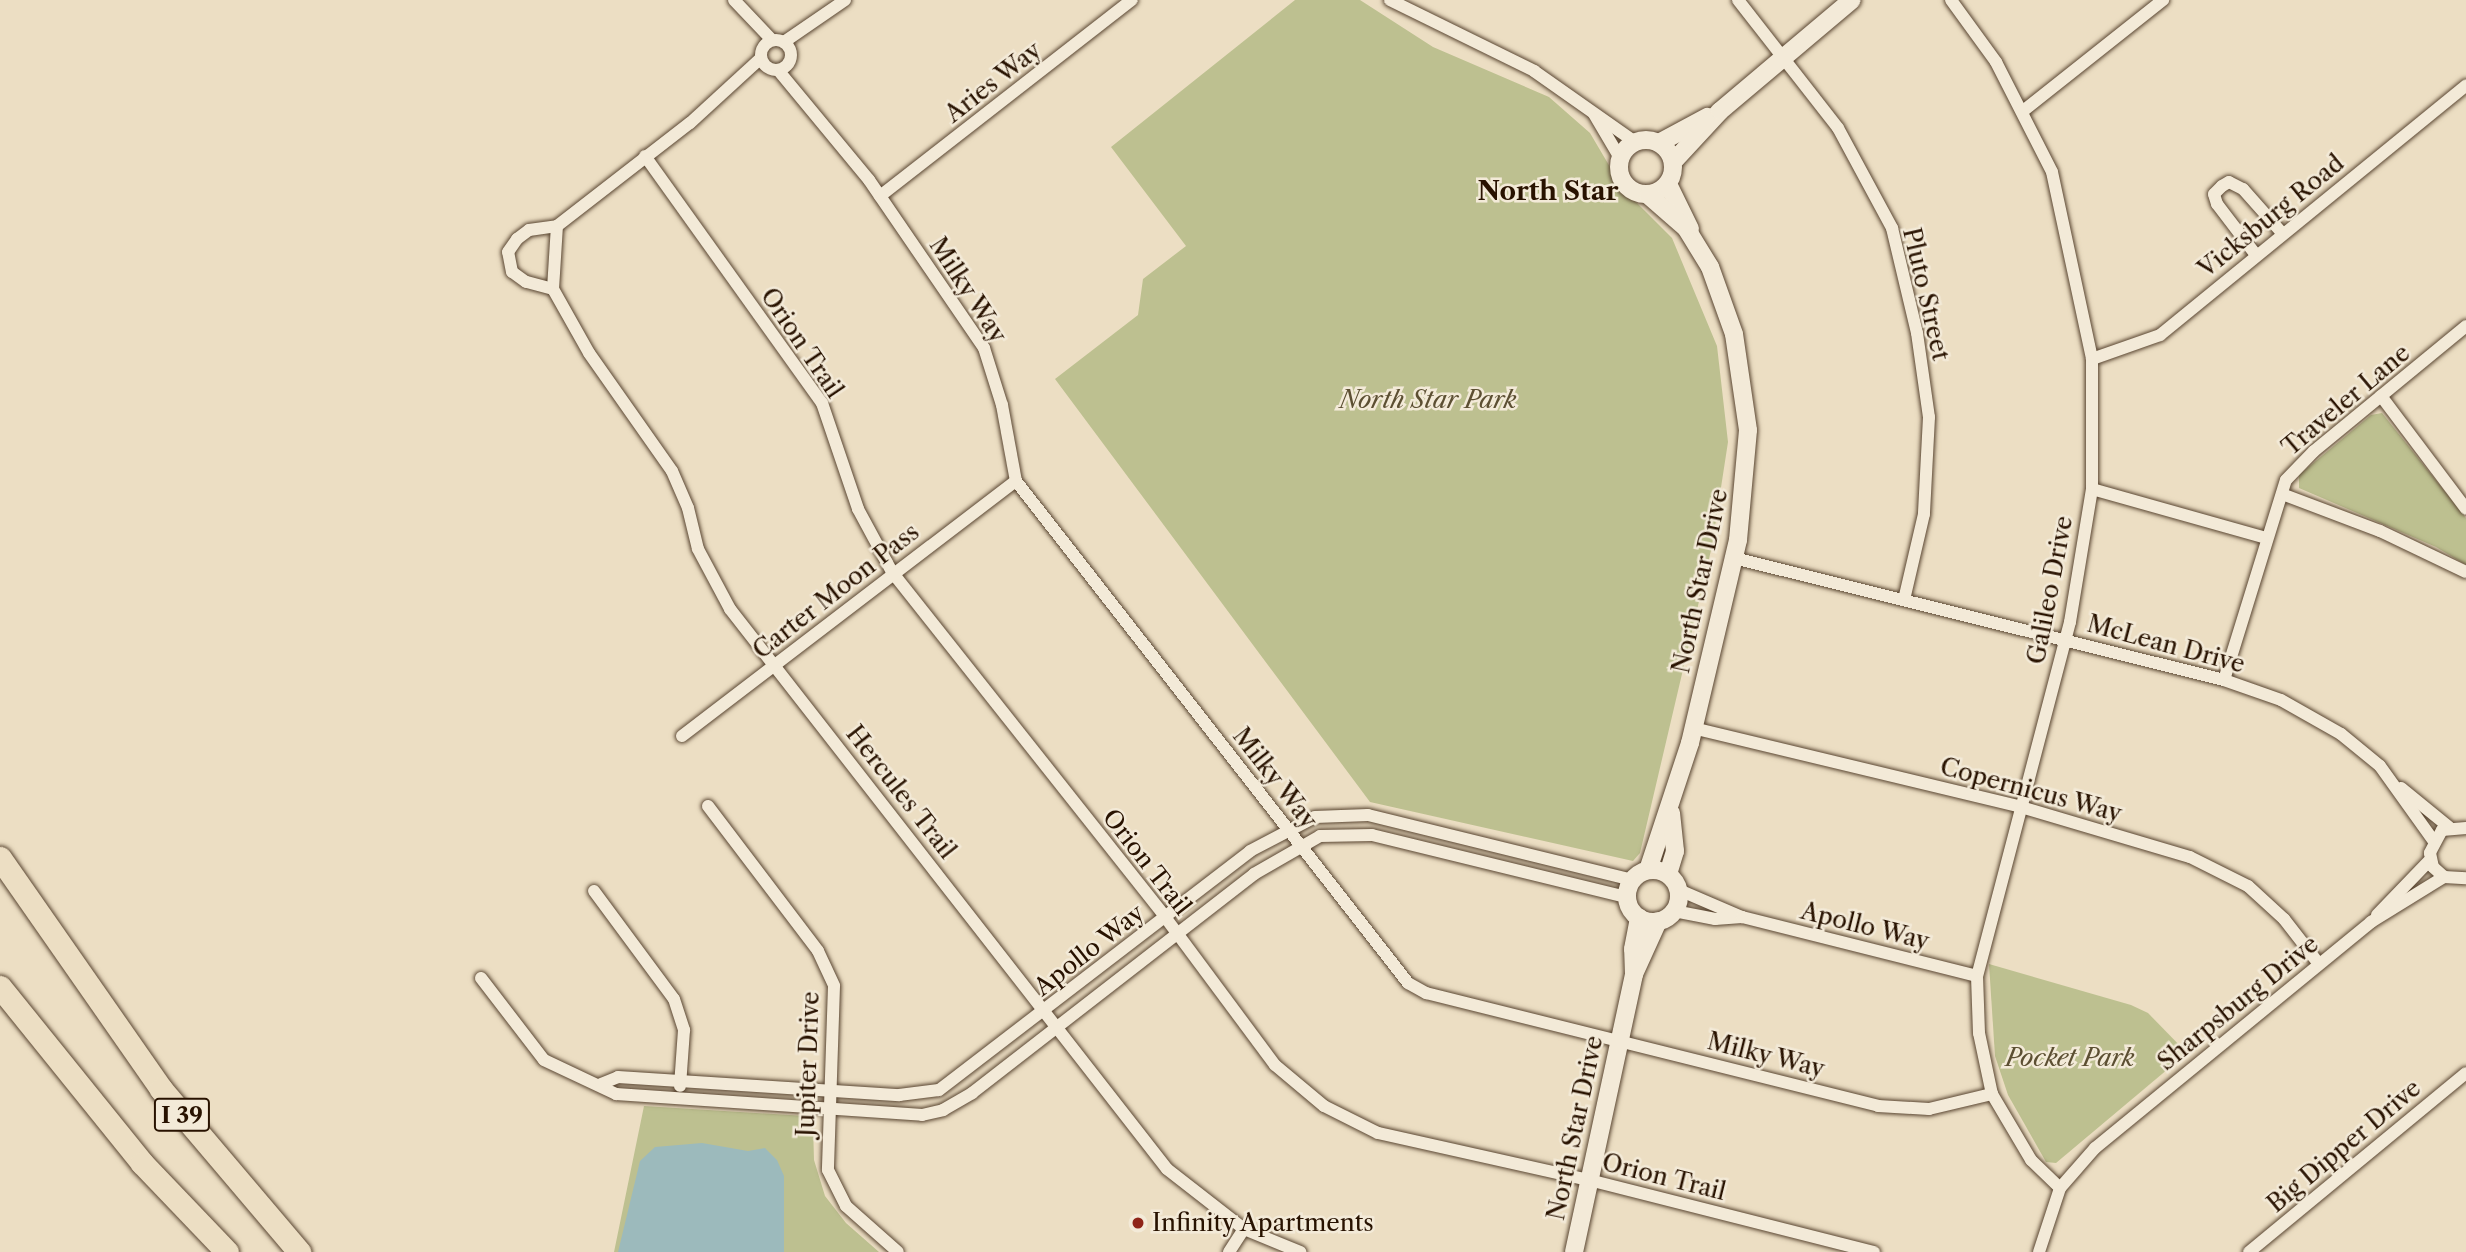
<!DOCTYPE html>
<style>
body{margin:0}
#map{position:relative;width:2466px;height:1252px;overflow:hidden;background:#ecdec3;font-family:"Libre Caslon Text",serif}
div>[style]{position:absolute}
.green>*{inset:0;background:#bdc090}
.water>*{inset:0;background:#9cbabc}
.roads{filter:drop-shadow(0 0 2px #594531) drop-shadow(0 0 2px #594531)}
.street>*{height:12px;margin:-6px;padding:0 6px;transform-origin:6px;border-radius:6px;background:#f3ead8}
.street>.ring{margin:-6px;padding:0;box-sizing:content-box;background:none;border:12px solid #f3ead8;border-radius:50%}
.secondary>*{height:18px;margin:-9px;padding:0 9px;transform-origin:9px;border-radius:9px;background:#f3ead8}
.secondary>.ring{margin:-9px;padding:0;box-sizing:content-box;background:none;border:18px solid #f3ead8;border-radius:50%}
.highway>*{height:23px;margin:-11.5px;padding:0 11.5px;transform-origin:11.5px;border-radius:11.5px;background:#ecdec3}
.dots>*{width:19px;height:19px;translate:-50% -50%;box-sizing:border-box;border:4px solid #f3ead8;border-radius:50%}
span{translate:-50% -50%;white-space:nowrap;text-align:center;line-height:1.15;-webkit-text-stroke:5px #f3ead8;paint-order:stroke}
.shield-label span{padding:2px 5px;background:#f3ead8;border:2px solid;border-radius:5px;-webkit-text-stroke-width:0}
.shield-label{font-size:23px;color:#281200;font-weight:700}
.street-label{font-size:24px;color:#281200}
.park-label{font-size:24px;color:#5c4f32;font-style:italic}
.poi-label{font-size:24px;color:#281200}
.left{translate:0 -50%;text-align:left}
.neighbourhood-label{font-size:26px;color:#281200;font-weight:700}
</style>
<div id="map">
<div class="green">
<div style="clip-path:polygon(1295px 0,1360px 0,1433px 47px,1549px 97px,1590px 133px,1623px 189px,1672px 238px,1717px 346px,1728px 442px,1712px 546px,1640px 853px,1633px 861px,1370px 802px,1055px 379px,1138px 315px,1143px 279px,1186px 246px,1111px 147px)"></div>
<div style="clip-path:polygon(2382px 413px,2466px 518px,2466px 565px,2436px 547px,2299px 488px,2299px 475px,2371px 415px)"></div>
<div style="clip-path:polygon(1989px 964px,2131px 1005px,2148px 1013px,2187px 1053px,2056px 1163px,2046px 1162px,2008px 1095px,1995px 1056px)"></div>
<div style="clip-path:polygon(644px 1106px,805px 1116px,813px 1124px,814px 1160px,825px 1196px,846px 1223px,879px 1252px,614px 1252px)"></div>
</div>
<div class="water">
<div style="clip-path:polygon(702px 1143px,748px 1151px,765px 1148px,777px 1160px,784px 1176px,784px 1252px,618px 1252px,640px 1161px,655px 1147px)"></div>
</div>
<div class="roads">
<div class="street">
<div style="left:734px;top:0;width:55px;rotate:46.5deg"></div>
<div style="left:1390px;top:0;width:161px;rotate:26.2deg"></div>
<div style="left:1534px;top:71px;width:123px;rotate:35.1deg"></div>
<div style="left:1738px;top:0;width:162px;rotate:52deg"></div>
<div style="left:1838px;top:128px;width:114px;rotate:61.6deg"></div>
<div style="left:1892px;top:228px;width:108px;rotate:76.6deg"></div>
<div style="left:1917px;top:333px;width:85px;rotate:81.9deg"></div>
<div style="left:1929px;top:417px;width:97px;rotate:93deg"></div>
<div style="left:1924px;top:514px;width:88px;rotate:103.1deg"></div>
<div style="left:1951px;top:0;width:77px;rotate:54deg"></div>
<div style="left:1996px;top:62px;width:123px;rotate:63deg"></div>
<div style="left:2052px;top:172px;width:191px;rotate:77.9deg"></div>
<div style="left:2092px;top:359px;width:130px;rotate:90deg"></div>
<div style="left:2092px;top:489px;width:135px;rotate:99.4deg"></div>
<div style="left:2070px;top:622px;width:366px;rotate:104.7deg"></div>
<div style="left:1977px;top:976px;width:57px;rotate:88deg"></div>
<div style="left:1979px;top:1033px;width:62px;rotate:78deg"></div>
<div style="left:1992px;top:1094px;width:77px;rotate:59.4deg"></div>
<div style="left:2031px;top:1160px;width:40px;rotate:44deg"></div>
<div class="ring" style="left:761px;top:40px;width:18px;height:18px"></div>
<div style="left:784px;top:42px;width:74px;rotate:-34.5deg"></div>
<div style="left:778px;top:70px;width:143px;rotate:50.4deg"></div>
<div style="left:869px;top:180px;width:204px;rotate:55.6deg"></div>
<div style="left:984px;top:348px;width:60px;rotate:72.5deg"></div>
<div style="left:1002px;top:405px;width:77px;rotate:79.6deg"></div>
<div style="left:1016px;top:481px;width:637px;rotate:52.01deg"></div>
<div style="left:1408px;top:983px;width:21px;rotate:29deg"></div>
<div style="left:1426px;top:993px;width:466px;rotate:14deg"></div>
<div style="left:1878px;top:1106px;width:51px;rotate:3.4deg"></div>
<div style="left:1929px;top:1109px;width:65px;rotate:-13.4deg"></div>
<div style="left:2023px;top:111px;width:179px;rotate:-38.4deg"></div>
<div style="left:1594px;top:114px;width:51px;rotate:59.4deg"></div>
<div style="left:645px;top:156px;width:304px;rotate:54.4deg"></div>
<div style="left:822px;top:403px;width:112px;rotate:71.2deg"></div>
<div style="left:858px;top:509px;width:72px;rotate:61.6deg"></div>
<div style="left:892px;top:572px;width:440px;rotate:51.6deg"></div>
<div style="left:1165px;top:917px;width:184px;rotate:53.4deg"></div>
<div style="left:1275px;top:1065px;width:64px;rotate:39.9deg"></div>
<div style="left:1324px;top:1106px;width:60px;rotate:26.6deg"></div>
<div style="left:1378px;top:1133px;width:216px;rotate:12.6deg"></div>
<div style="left:1589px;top:1180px;width:294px;rotate:14.2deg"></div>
<div style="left:880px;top:196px;width:319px;rotate:-37.9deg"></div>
<div style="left:2256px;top:255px;width:64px;rotate:-127.4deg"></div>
<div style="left:2217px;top:204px;width:10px;rotate:-107deg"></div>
<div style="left:2214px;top:194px;width:11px;rotate:-45deg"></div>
<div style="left:2222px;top:186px;width:8px;rotate:-30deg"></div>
<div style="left:2229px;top:182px;width:16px;rotate:27deg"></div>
<div style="left:2243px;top:189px;width:60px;rotate:48.4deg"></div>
<div style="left:553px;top:289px;width:73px;rotate:60.6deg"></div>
<div style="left:589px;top:353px;width:144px;rotate:54.9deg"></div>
<div style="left:672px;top:471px;width:40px;rotate:66.6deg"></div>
<div style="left:688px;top:508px;width:42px;rotate:76.3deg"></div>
<div style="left:698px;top:549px;width:68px;rotate:61.9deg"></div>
<div style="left:730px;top:609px;width:710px;rotate:52.03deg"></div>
<div style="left:1167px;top:1169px;width:98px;rotate:37.9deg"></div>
<div style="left:1244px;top:1229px;width:61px;rotate:22.3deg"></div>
<div style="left:553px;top:289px;width:28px;rotate:-165deg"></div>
<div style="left:526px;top:282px;width:17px;rotate:-144deg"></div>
<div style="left:512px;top:272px;width:20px;rotate:-101deg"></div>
<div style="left:508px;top:252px;width:16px;rotate:-55deg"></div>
<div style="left:517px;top:239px;width:15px;rotate:-37deg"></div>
<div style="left:529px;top:230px;width:28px;rotate:-8deg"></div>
<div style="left:557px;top:226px;width:168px;rotate:-37.8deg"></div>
<div style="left:690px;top:123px;width:96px;rotate:-42.5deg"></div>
<div style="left:553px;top:289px;width:63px;rotate:-86.4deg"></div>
<div style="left:2092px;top:359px;width:72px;rotate:-19.4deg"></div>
<div style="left:2160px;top:335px;width:395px;rotate:-39.2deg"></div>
<div style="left:2381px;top:396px;width:141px;rotate:53deg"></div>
<div style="left:2092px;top:489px;width:181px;rotate:15.7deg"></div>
<div style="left:2282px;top:494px;width:105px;rotate:20.7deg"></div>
<div style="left:2380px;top:531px;width:95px;rotate:25.5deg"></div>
<div style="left:1734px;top:558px;width:505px;rotate:13.98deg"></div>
<div style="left:2224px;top:680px;width:60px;rotate:19.3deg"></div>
<div style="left:2281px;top:700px;width:69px;rotate:29.5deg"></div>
<div style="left:2341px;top:734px;width:50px;rotate:39.4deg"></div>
<div style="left:2380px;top:766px;width:91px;rotate:54.4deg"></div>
<div style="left:2224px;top:680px;width:209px;rotate:-72.8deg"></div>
<div style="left:2286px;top:480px;width:40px;rotate:-46deg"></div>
<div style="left:2314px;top:451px;width:197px;rotate:-39.4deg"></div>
<div style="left:1693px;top:728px;width:337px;rotate:13.5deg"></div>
<div style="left:2021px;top:807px;width:176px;rotate:16.5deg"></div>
<div style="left:2190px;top:857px;width:65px;rotate:26.6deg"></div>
<div style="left:2248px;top:886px;width:49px;rotate:42.5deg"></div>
<div style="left:2284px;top:919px;width:57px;rotate:52.1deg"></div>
<div style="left:682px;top:736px;width:420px;rotate:-37.4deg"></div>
<div style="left:2401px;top:788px;width:62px;rotate:39.1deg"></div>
<div style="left:708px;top:806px;width:182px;rotate:52.8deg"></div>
<div style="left:818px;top:951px;width:38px;rotate:65deg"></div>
<div style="left:834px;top:986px;width:184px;rotate:91.9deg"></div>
<div style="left:828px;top:1170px;width:40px;rotate:63.4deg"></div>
<div style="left:846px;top:1206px;width:69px;rotate:41.5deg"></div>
<div style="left:2466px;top:828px;width:24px;rotate:175deg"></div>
<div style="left:2442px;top:830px;width:26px;rotate:118deg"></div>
<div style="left:2430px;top:853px;width:14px;rotate:78deg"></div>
<div style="left:2433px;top:867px;width:15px;rotate:42deg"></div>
<div style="left:2444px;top:877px;width:22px;rotate:3deg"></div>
<div style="left:1679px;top:890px;width:69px;rotate:23.2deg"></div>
<div style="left:594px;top:891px;width:134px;rotate:53.5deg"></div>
<div style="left:674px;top:999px;width:33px;rotate:72deg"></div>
<div style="left:684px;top:1030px;width:56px;rotate:94.1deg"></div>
<div style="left:1674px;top:911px;width:42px;rotate:11deg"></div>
<div style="left:1715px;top:919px;width:27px;rotate:-4deg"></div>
<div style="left:1742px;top:917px;width:242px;rotate:14.1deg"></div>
<div style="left:2377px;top:915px;width:76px;rotate:-46.1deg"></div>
<div style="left:481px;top:978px;width:103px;rotate:52.5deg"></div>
<div style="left:544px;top:1060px;width:80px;rotate:25.3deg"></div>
<div style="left:616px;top:1094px;width:307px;rotate:3.9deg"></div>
<div style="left:922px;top:1115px;width:22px;rotate:-13deg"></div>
<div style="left:943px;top:1110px;width:34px;rotate:-30deg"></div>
<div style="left:972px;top:1093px;width:357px;rotate:-37.8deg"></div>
<div style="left:1254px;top:874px;width:76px;rotate:-29.9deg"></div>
<div style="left:1320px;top:836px;width:52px;rotate:-1.1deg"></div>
<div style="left:1372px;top:835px;width:262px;rotate:13.7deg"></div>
<div style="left:601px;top:1084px;width:18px;rotate:-22deg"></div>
<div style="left:618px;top:1077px;width:282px;rotate:3.7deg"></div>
<div style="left:899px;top:1095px;width:40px;rotate:-7.1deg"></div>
<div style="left:939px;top:1090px;width:392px;rotate:-37.5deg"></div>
<div style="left:1250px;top:851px;width:73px;rotate:-27.6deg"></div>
<div style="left:1315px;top:817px;width:53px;rotate:-2.2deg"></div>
<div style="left:1368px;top:815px;width:273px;rotate:13.8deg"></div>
<div style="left:1229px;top:1252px;width:27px;rotate:-57deg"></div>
<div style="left:2039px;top:1252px;width:67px;rotate:-71.8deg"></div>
<div style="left:2060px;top:1188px;width:53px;rotate:-48.8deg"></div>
<div style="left:2095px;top:1148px;width:357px;rotate:-39.3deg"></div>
<div style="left:2371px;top:922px;width:86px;rotate:-31.7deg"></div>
<div style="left:2249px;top:1252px;width:281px;rotate:-39.5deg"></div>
</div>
<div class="secondary">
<div class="ring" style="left:1619px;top:140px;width:36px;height:36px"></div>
<div style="left:1659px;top:143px;width:55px;rotate:-28.4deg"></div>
<div style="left:1673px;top:162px;width:69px;rotate:-47.3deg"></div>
<div style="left:1720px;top:111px;width:172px;rotate:-40.1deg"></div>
<div style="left:1668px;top:184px;width:50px;rotate:63.9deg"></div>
<div style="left:1648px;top:870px;width:134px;rotate:-71.7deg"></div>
<div style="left:1690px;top:743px;width:209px;rotate:-76.7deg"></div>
<div style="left:1738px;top:540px;width:110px;rotate:-84.8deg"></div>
<div style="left:1748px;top:430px;width:97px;rotate:-98.3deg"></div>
<div style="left:1734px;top:334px;width:71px;rotate:-109.7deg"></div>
<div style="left:1710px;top:267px;width:46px;rotate:-121.6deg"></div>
<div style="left:1686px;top:228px;width:50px;rotate:-139deg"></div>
<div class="ring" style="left:1627px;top:870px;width:34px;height:34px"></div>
<div style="left:1668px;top:874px;width:24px;rotate:-73deg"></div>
<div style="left:1675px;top:851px;width:38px;rotate:-96deg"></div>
<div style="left:1634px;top:974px;width:58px;rotate:-65.6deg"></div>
<div style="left:1574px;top:1252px;width:284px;rotate:-77.8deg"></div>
<div style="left:1634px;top:974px;width:25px;rotate:-92deg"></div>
<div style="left:1633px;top:949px;width:32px;rotate:-79deg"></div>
</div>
<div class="highway">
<div style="left:0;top:858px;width:282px;rotate:55.1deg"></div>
<div style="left:161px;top:1089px;width:214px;rotate:49.7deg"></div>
<div style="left:0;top:987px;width:226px;rotate:51.1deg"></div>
<div style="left:142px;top:1163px;width:123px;rotate:46.3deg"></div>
</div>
</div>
<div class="dots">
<div style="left:1138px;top:1223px;background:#8f2418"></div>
</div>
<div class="shield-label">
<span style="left:182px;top:1115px">I 39</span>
</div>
<div class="street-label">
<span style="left:993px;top:82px;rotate:-38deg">Aries Way</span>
<span style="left:2271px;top:216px;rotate:-39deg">Vicksburg Road</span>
<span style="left:968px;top:290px;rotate:57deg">Milky Way</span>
<span style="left:1926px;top:294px;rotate:77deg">Pluto Street</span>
<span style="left:802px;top:343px;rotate:56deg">Orion Trail</span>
<span style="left:2346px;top:400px;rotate:-40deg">Traveler Lane</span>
<span style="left:1700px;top:581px;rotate:-78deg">North Star Drive</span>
<span style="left:2050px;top:590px;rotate:-79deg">Galileo Drive</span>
<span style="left:836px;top:591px;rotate:-38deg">Carter Moon Pass</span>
<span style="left:2166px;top:644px;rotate:15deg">McLean Drive</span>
<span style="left:1275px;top:778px;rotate:52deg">Milky Way</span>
<span style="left:2031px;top:790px;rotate:15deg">Copernicus Way</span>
<span style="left:901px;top:792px;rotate:52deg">Hercules Trail</span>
<span style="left:1147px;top:862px;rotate:52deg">Orion Trail</span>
<span style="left:1865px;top:926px;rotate:14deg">Apollo Way</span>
<span style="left:1089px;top:950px;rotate:-38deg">Apollo Way</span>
<span style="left:2238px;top:1003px;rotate:-39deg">Sharpsburg Drive</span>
<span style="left:1766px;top:1055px;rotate:14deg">Milky Way</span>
<span style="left:808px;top:1064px;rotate:-88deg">Jupiter Drive</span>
<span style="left:1575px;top:1128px;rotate:-78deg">North Star Drive</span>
<span style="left:2344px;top:1146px;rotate:-40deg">Big Dipper Drive</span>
<span style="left:1664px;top:1177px;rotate:14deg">Orion Trail</span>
</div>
<div class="park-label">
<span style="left:1428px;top:400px">North Star Park</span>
<span style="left:2070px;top:1058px">Pocket Park</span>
</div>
<div class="poi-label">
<span class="left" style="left:1152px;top:1223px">Infinity Apartments</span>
</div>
<div class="neighbourhood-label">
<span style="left:1548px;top:192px">North Star</span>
</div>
</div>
